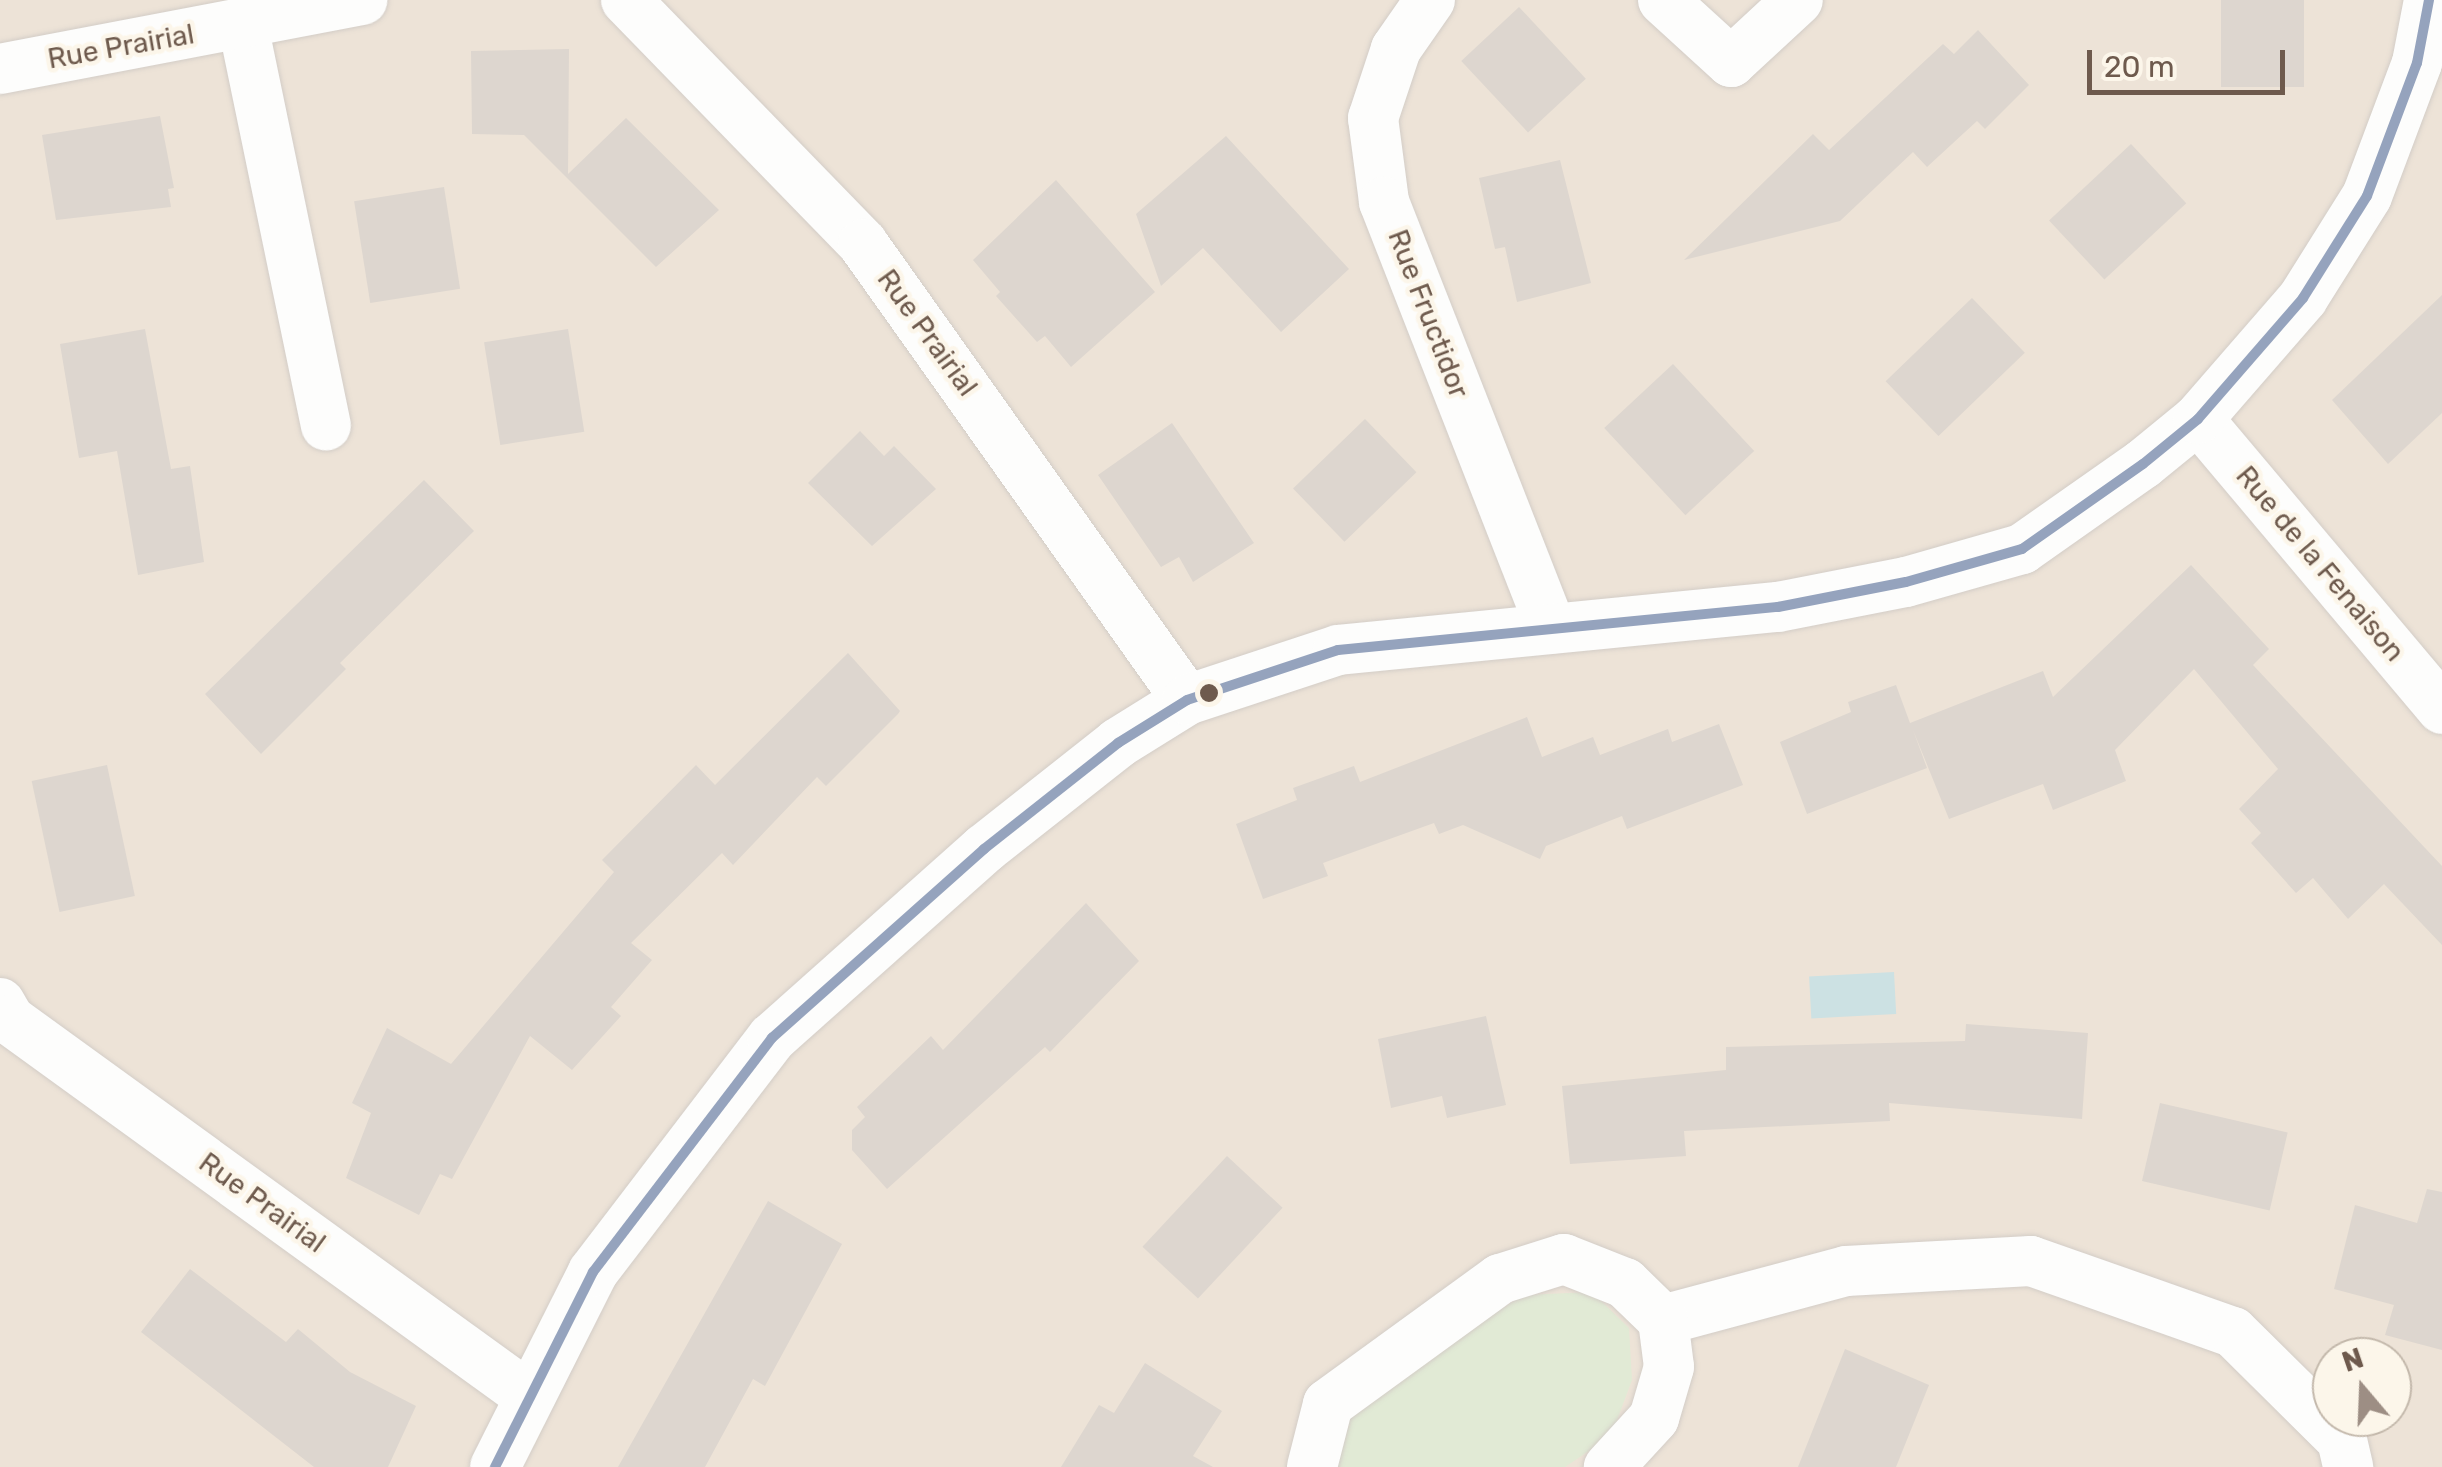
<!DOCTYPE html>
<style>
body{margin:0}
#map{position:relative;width:2442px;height:1467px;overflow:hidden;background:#f4f0e9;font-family:Rubik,sans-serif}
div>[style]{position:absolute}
.residential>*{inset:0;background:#ede3d7}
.green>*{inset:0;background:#e1ead5}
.water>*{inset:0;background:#cce1e3;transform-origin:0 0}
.building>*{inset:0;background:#ddd6cf;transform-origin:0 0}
.roads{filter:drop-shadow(0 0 2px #d3cdc7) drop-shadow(0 0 2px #d3cdc7)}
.street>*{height:50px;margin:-25px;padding:0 25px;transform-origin:25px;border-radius:25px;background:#fdfdfc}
.bus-1>*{height:10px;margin:-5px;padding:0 5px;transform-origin:5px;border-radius:5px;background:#95a3bd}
.dots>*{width:28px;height:28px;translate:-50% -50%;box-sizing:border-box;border:5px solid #fcf6ea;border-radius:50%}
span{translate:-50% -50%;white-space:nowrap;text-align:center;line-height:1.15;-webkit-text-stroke:9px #fcf6ea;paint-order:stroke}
.street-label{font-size:28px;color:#6e5a4d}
.north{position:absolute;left:2312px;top:1337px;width:100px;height:100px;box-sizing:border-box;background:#fcf6ea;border:2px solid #c3b8ab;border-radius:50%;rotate:341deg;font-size:28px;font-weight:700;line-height:40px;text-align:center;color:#6e5a4d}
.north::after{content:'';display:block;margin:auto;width:35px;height:45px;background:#9d8e84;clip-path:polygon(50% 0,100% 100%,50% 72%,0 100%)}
.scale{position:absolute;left:2087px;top:50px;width:198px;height:45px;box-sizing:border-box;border:5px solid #6e5a4d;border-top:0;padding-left:12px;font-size:30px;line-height:35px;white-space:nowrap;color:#6e5a4d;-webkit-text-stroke:8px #fcf6ea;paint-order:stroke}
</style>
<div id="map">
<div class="residential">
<div style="clip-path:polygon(evenodd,0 0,2442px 0,2442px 1467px,0 1467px,0 0,2332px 1357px,2392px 1357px,2392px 1417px,2332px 1417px,2332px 1357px)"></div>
</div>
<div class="green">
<div style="clip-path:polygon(1592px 1292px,1629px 1328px,1632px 1380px,1611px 1436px,1565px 1467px,1329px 1467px,1337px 1417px,1523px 1295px)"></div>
</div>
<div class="water">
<div style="left:1894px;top:972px;width:42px;height:85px;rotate:87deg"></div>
</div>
<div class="building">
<div style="left:2221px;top:0;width:83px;height:87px"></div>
<div style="left:1519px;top:7px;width:98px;height:79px;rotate:47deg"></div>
<div style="clip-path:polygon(1978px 30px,2029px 85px,1985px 129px,1977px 121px,1927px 167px,1913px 152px,1840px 221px,1684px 260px,1813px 134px,1829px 150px,1943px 44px,1954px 54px)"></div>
<div style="clip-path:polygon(569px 49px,568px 174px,626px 118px,719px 210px,656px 267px,524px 135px,472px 134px,471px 51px)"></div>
<div style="clip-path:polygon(160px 116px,174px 188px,168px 189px,171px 207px,56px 220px,42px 135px)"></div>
<div style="clip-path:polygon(1226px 136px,1349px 269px,1281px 332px,1203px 248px,1161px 286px,1136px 214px)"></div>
<div style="left:2131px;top:144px;width:81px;height:112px;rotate:47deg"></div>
<div style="clip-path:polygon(1560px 160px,1591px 283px,1517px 302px,1505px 247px,1495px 249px,1479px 178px)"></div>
<div style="clip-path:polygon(1056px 180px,1155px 292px,1071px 367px,1045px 336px,1037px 342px,996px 296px,1000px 292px,973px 260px)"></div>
<div style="left:444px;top:187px;width:103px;height:91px;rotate:81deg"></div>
<div style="clip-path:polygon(2442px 295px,2442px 413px,2388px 464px,2332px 400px)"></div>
<div style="left:1972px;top:298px;width:76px;height:120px;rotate:46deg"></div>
<div style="clip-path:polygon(145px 329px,171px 469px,190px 466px,204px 562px,138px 575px,117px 451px,79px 458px,60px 344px)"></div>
<div style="left:568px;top:329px;width:104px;height:85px;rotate:81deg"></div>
<div style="left:1673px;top:364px;width:119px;height:94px;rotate:47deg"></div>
<div style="left:1365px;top:419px;width:74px;height:100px;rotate:46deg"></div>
<div style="clip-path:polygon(1172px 423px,1254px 543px,1193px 582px,1179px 557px,1161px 567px,1098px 475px)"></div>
<div style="clip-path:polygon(860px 431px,884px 456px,894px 446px,936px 489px,872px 546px,808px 483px)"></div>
<div style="clip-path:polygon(424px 480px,474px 531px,340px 663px,346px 669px,261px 754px,205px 694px)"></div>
<div style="clip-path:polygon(2191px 565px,2269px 649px,2253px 665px,2442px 866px,2442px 945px,2384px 884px,2348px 919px,2313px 878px,2296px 893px,2251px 843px,2261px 833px,2239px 809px,2278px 769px,2194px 669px,2115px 750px,2126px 781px,2053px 810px,2043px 784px,1949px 819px,1913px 730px,1927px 768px,1807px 814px,1780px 742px,1851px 712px,1848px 702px,1896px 685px,1910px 723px,2043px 671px,2053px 697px)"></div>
<div style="clip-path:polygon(848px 653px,900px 711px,898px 714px,826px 786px,817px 777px,733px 865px,722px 853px,631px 943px,652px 960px,611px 1007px,621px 1016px,572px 1070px,530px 1036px,452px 1179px,440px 1174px,419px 1215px,346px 1178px,371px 1113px,352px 1103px,387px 1028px,451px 1064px,614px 872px,602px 860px,696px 765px,715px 785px)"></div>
<div style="clip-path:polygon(1527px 717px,1542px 757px,1593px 737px,1600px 755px,1668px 729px,1672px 742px,1719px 724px,1743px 785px,1627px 829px,1622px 816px,1546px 846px,1540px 859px,1463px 825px,1439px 834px,1434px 823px,1323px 863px,1328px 876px,1263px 899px,1236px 824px,1297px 800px,1293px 788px,1354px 766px,1360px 782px)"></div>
<div style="left:107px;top:765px;width:134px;height:77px;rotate:78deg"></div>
<div style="clip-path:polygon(1086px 903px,1139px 961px,1050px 1052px,1045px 1047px,887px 1189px,852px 1150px,852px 1130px,865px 1117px,857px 1107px,931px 1036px,943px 1050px)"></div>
<div style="clip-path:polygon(1486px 1016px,1506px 1105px,1447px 1118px,1442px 1096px,1391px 1108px,1378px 1039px)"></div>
<div style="clip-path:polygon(1966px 1024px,2088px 1033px,2082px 1119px,1889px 1103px,1890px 1121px,1684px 1131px,1686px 1156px,1570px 1164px,1562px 1086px,1726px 1070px,1726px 1047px,1965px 1041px)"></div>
<div style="left:2160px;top:1103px;width:131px;height:80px;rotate:13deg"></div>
<div style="left:1227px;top:1156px;width:76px;height:124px;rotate:43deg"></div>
<div style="clip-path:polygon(2427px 1189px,2442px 1192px,2442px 1350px,2385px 1335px,2394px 1305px,2334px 1289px,2355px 1205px,2417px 1223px)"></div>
<div style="clip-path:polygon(768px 1201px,842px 1244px,765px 1386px,753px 1379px,705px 1467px,618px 1467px)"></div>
<div style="clip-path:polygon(190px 1269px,286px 1342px,298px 1329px,350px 1372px,416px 1406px,388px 1467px,314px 1467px,141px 1332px)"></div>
<div style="clip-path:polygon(1845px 1349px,1929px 1385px,1896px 1467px,1798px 1467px)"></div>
<div style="clip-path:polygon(1145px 1363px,1222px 1411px,1193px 1456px,1213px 1467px,1061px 1467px,1099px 1405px,1114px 1413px)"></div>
</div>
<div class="roads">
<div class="street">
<div style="left:626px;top:0;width:340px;rotate:45.8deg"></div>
<div style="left:863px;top:244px;width:559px;rotate:54.61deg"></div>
<div style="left:1430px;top:0;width:60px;rotate:124.8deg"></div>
<div style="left:1396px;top:49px;width:73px;rotate:108.4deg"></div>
<div style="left:1373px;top:118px;width:85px;rotate:82.5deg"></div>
<div style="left:1384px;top:202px;width:458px;rotate:68.6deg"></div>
<div style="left:1663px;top:0;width:92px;rotate:42.4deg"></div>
<div style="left:1731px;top:62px;width:91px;rotate:-42.8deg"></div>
<div style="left:243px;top:25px;width:409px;rotate:78.3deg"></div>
<div style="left:0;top:69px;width:369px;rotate:-10.8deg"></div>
<div style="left:2198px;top:419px;width:379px;rotate:49.9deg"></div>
<div style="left:0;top:1003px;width:20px;rotate:60deg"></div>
<div style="left:10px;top:1020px;width:642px;rotate:35.94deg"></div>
<div style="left:1663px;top:1320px;width:189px;rotate:-15deg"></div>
<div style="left:1846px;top:1271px;width:185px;rotate:-3.1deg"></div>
<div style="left:2031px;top:1261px;width:214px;rotate:19.4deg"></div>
<div style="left:2233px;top:1332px;width:153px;rotate:44.7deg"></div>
<div style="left:2342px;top:1440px;width:28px;rotate:77deg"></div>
<div style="left:495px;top:1467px;width:218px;rotate:-63.3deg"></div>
<div style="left:593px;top:1272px;width:295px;rotate:-52.6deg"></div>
<div style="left:772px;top:1038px;width:284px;rotate:-41.7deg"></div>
<div style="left:984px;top:849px;width:171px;rotate:-38.3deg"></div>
<div style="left:1118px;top:743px;width:81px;rotate:-31.9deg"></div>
<div style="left:1187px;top:700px;width:159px;rotate:-18.3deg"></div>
<div style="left:1338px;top:650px;width:442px;rotate:-5.6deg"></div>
<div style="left:1778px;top:607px;width:130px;rotate:-11.1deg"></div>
<div style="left:1906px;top:582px;width:121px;rotate:-15.9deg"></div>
<div style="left:2022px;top:549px;width:148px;rotate:-35.1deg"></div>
<div style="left:2143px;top:464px;width:71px;rotate:-39.3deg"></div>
<div style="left:2198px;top:419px;width:160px;rotate:-49deg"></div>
<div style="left:2303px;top:298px;width:120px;rotate:-57.9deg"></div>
<div style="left:2367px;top:196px;width:142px;rotate:-69.4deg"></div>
<div style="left:2417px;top:63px;width:64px;rotate:-79.2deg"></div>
<div style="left:1312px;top:1467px;width:65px;rotate:-75.7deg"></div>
<div style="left:1328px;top:1404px;width:213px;rotate:-36deg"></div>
<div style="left:1500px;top:1279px;width:67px;rotate:-17.4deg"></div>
<div style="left:1564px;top:1259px;width:66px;rotate:21.5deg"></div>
<div style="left:1625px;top:1283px;width:53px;rotate:44.2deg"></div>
<div style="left:1663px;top:1320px;width:47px;rotate:82.7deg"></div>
<div style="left:1669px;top:1367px;width:53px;rotate:106.4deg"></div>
<div style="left:1654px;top:1418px;width:67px;rotate:132.6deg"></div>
</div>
</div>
<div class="bus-1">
<div style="left:495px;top:1467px;width:218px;rotate:-63.3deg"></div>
<div style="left:593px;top:1272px;width:295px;rotate:-52.6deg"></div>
<div style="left:772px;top:1038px;width:284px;rotate:-41.7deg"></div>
<div style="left:984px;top:849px;width:171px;rotate:-38.3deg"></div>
<div style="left:1118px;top:743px;width:81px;rotate:-31.9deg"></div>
<div style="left:1187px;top:700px;width:159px;rotate:-18.3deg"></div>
<div style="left:1338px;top:650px;width:442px;rotate:-5.6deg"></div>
<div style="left:1778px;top:607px;width:130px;rotate:-11.1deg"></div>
<div style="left:1906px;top:582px;width:121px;rotate:-15.9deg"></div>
<div style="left:2022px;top:549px;width:148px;rotate:-35.1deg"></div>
<div style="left:2143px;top:464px;width:71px;rotate:-39.3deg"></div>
<div style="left:2198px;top:419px;width:160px;rotate:-49deg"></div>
<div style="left:2303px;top:298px;width:120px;rotate:-57.9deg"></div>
<div style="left:2367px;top:196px;width:142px;rotate:-69.4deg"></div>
<div style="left:2417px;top:63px;width:64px;rotate:-79.2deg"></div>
</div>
<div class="dots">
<div style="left:1209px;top:693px;background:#6e5a4d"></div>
</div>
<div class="street-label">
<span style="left:121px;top:47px;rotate:-10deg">Rue Prairial</span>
<span style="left:1428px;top:314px;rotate:69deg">Rue Fructidor</span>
<span style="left:927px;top:333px;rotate:54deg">Rue Prairial</span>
<span style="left:2320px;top:564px;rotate:50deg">Rue de la Fenaison</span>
<span style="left:262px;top:1203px;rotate:36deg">Rue Prairial</span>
</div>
<div class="north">N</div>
<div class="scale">20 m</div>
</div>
